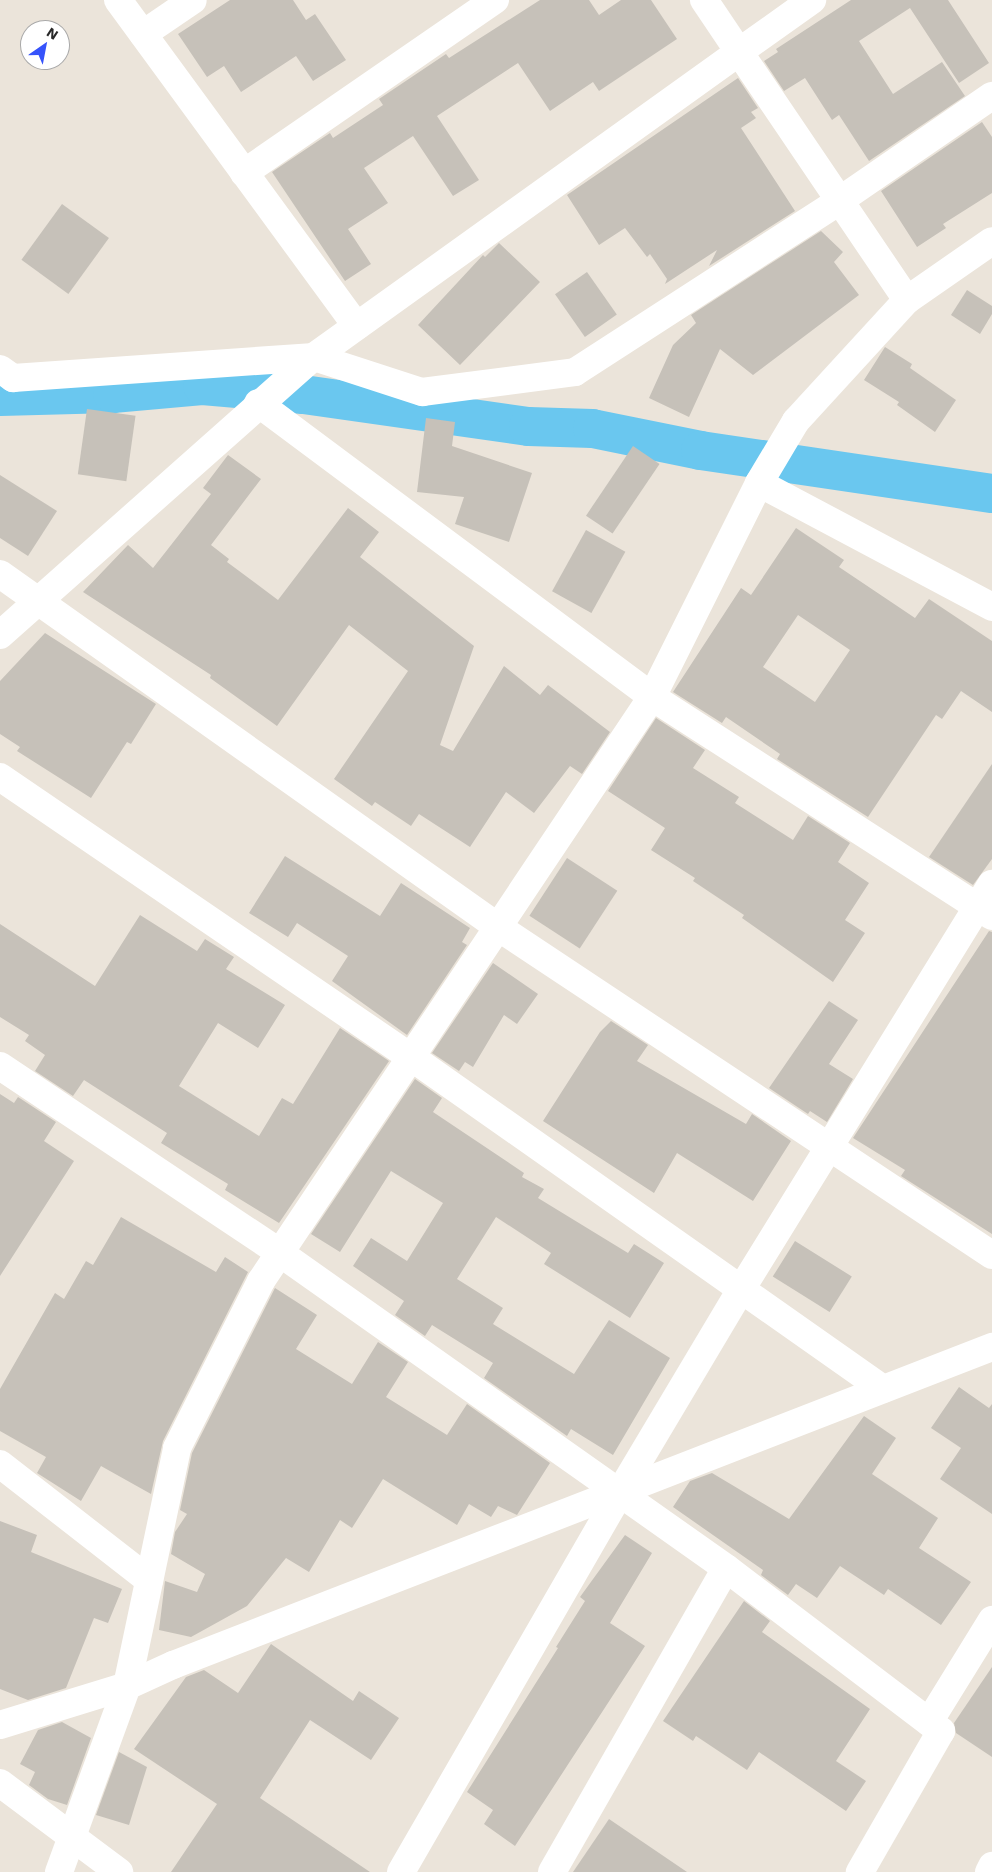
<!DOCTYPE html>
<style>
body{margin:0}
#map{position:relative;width:992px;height:1872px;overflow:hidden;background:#ebe4da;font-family:"Work Sans",sans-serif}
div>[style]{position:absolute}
.canal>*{height:39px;margin:-19.5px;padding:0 19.5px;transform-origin:19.5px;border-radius:19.5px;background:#6ac7ef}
.building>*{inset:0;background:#c6c1b9;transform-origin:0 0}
.minor>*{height:28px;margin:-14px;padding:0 14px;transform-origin:14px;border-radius:14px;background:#fff}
span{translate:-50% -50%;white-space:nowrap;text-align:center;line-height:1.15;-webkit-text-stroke:4.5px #fff;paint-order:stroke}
.north{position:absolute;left:20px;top:20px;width:50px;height:50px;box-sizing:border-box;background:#fff;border:1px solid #a9a9a9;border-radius:50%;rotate:33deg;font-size:14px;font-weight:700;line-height:20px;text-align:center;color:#282828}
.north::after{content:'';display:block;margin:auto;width:18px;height:22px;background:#3653fb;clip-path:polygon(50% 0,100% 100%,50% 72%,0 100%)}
</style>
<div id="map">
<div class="canal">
<div style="left:0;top:396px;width:112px;rotate:-1.5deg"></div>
<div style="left:112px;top:393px;width:90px;rotate:-5.1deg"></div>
<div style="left:202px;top:385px;width:101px;rotate:5.1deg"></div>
<div style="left:303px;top:394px;width:227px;rotate:8.1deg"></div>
<div style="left:528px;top:426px;width:64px;rotate:1.8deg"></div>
<div style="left:592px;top:428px;width:110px;rotate:11.5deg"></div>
<div style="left:700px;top:450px;width:295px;rotate:8.4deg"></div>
</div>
<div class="building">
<div style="clip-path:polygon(230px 0,293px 0,306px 20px,315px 14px,346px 60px,313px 81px,296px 56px,241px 92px,224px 66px,207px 77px,178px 34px)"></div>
<div style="clip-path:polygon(540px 0,589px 0,599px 15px,621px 0,651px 0,677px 39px,599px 91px,593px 82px,550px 111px,518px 63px,437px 116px,479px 180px,453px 196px,413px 136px,364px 168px,388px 203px,348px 229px,371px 264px,345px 281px,272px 172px,330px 133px,333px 138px,383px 105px,379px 99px,446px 54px,449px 58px)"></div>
<div style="clip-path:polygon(851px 0,948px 0,989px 63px,959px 83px,910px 8px,859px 41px,893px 94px,942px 62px,965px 96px,869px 161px,839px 115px,832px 120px,805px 78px,784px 91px,764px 61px,778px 52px,776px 49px)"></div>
<div style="clip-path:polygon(738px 78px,758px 108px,751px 112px,756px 118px,741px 128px,795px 211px,709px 266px,717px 250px,665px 284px,667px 279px,650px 254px,647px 257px,625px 228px,599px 245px,567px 195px)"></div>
<div style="clip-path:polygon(982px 122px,992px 137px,992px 193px,943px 224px,946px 228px,917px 247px,881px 191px)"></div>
<div style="left:62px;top:204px;width:58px;height:69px;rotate:36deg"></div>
<div style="clip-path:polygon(821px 231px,843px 252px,834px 262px,859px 295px,753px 375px,720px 349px,689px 417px,649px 398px,673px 345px,696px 323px,691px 315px)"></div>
<div style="clip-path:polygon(499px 243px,540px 282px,460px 365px,418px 325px,483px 255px,485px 257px)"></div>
<div style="left:587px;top:272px;width:52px;height:39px;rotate:55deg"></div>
<div style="clip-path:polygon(967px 290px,992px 306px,992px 314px,980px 334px,951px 315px)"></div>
<div style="clip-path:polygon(885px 347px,912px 364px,910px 368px,956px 400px,935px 432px,897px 405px,899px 402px,864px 380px)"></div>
<div style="left:87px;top:409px;width:49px;height:66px;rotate:8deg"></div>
<div style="clip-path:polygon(426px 418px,455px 422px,452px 446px,532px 473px,509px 542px,455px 524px,464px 497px,417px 492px)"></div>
<div style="left:633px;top:446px;width:32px;height:84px;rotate:34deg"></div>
<div style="clip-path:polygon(228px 455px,261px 479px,211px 545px,229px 559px,227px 562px,278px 600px,348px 508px,379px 532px,360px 557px,474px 646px,440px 745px,453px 751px,504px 666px,540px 695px,548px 685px,610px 732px,582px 774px,570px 766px,534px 813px,506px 792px,470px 847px,419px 814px,411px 826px,375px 802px,372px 806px,334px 779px,408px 671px,349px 625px,277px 726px,210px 678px,211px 675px,83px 592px,128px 545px,153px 568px,211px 494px,203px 488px)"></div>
<div style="clip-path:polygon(0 475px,57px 511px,28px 556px,0 538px)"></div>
<div style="clip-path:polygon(evenodd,796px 528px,844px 560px,839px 567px,915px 618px,929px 599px,992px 641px,992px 712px,961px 691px,942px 719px,936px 715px,868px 817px,777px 759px,780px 754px,726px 717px,722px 723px,673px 692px,741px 588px,751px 595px,796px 528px,798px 615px,850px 650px,815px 702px,763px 667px,798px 615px)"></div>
<div style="left:586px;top:530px;width:45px;height:70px;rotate:29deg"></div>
<div style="clip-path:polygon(45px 633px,156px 704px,131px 744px,127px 742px,91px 798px,17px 751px,20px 747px,0 734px,0 681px)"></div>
<div style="clip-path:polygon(656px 718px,705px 750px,693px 768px,739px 797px,735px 803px,793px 840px,808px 816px,850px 843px,838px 862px,869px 883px,845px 920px,865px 933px,833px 982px,742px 918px,744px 915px,693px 881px,695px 878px,651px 850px,665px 828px,608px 791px)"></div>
<div style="clip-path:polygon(992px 764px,992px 859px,973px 885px,929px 857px)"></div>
<div style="clip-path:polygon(285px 856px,380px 916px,401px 883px,470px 928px,462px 942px,467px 945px,407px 1035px,332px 981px,348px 956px,297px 923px,288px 937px,249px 913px)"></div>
<div style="left:567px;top:858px;width:60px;height:69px;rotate:33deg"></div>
<div style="clip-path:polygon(140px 915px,197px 951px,205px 939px,234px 957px,226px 969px,285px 1005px,258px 1048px,218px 1023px,179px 1086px,259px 1136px,282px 1098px,293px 1104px,340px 1028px,389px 1061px,279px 1223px,225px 1190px,228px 1184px,161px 1143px,167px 1133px,84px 1080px,73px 1096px,35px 1071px,45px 1055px,25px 1041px,29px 1035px,0 1017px,0 924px,95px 986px)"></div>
<div style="clip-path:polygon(989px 931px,992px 932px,992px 1234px,901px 1176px,905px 1170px,853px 1138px)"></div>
<div style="clip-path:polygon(493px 963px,538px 994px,517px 1024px,504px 1015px,473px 1067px,465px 1062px,459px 1071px,432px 1053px)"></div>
<div style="clip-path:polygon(829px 1001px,858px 1020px,829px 1064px,853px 1079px,827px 1122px,810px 1111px,808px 1114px,769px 1088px)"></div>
<div style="clip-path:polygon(611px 1021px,648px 1045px,637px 1061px,746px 1124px,752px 1114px,791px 1141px,753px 1201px,677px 1153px,654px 1193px,543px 1121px,600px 1032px)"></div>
<div style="clip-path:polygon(415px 1079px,442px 1098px,433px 1112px,524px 1173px,522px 1177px,544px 1189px,538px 1198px,628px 1253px,634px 1244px,664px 1263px,630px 1318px,544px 1264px,551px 1253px,496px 1217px,457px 1279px,503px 1308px,493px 1324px,574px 1374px,609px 1320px,670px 1358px,613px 1455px,571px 1429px,567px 1436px,484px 1378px,493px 1363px,432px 1325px,425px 1336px,395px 1315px,404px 1301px,353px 1266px,371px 1238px,407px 1261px,443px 1203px,391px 1171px,340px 1252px,311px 1234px)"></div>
<div style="clip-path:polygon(0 1094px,14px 1103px,18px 1097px,56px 1122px,44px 1141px,74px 1161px,0 1276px)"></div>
<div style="clip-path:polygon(121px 1217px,216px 1272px,225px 1257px,248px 1272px,163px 1441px,151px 1494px,101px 1466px,81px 1501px,37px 1473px,46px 1457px,0 1431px,0 1389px,55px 1293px,64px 1299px,86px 1261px,93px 1265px)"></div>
<div style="left:795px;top:1241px;width:67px;height:42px;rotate:32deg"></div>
<div style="clip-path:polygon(275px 1288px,317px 1315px,296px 1349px,352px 1384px,378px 1342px,408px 1362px,386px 1397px,447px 1435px,467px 1404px,550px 1463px,517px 1515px,498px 1506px,491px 1517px,469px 1504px,457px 1525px,383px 1479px,352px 1528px,340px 1520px,309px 1572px,286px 1558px,247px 1606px,191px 1637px,159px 1630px,165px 1581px,197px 1592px,205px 1574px,171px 1554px,175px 1532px,187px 1514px,180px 1510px,192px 1453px)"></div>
<div style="clip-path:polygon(959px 1387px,989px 1408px,992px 1404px,992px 1514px,940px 1479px,961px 1448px,931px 1428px)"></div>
<div style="clip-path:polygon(864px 1416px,896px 1438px,872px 1474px,938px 1518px,919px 1548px,971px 1582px,941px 1625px,888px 1589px,884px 1595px,840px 1566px,817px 1598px,796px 1584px,788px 1595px,761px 1575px,763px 1570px,673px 1507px,690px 1481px,712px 1473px,789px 1519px)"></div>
<div style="clip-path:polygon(0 1521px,37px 1535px,31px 1552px,122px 1589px,108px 1623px,94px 1618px,66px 1688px,28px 1700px,0 1689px)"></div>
<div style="clip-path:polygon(625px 1535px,652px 1553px,610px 1623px,645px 1646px,515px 1846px,484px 1824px,493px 1810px,467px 1792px,558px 1648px,556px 1647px,585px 1601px,580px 1597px)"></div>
<div style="clip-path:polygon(744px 1601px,770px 1621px,762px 1632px,870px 1709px,836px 1761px,866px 1781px,846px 1811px,759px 1752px,747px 1770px,696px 1736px,693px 1741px,663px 1721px)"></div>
<div style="clip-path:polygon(271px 1644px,353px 1701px,359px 1691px,399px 1718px,371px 1760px,310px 1720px,260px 1798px,370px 1872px,171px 1872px,217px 1804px,134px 1749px,186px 1677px,204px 1670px,238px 1693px)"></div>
<div style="clip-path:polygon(992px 1667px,992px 1757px,956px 1733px,954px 1723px)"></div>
<div style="clip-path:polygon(62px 1722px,91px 1738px,67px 1805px,48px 1799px,29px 1785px,35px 1772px,20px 1764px,38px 1730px)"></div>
<div style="clip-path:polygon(119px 1752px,147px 1767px,129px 1825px,96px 1815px)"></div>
<div style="clip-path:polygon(609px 1819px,687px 1872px,573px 1872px)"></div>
</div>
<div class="minor">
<div style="left:118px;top:0;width:404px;rotate:53.8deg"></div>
<div style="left:143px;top:34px;width:60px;rotate:-34.2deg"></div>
<div style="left:244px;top:173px;width:305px;rotate:-34.6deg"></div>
<div style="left:907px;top:300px;width:103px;rotate:-34.8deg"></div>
<div style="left:0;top:369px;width:16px;rotate:35deg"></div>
<div style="left:13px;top:378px;width:302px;rotate:-4deg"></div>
<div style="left:314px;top:357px;width:114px;rotate:18deg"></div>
<div style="left:422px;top:392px;width:154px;rotate:-7.4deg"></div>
<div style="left:575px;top:372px;width:315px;rotate:-32.9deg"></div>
<div style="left:839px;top:201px;width:186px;rotate:-34.5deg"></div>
<div style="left:258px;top:403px;width:492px;rotate:36.7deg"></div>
<div style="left:652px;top:697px;width:404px;rotate:32.8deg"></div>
<div style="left:759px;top:483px;width:264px;rotate:28deg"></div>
<div style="left:0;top:574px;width:610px;rotate:35.33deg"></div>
<div style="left:498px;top:927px;width:593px;rotate:33.58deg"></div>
<div style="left:0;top:635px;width:416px;rotate:-41.6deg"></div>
<div style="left:311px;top:359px;width:527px;rotate:-35.65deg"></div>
<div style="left:739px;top:52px;width:63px;rotate:-123.9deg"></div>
<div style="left:0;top:777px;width:497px;rotate:34.3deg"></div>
<div style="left:411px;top:1057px;width:577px;rotate:35.12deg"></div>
<div style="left:0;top:1066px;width:337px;rotate:33.7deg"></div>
<div style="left:280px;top:1253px;width:546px;rotate:35.23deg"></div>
<div style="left:726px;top:1568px;width:270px;rotate:37.2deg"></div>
<div style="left:941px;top:1731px;width:163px;rotate:119.9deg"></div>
<div style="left:0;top:1464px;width:189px;rotate:37.9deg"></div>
<div style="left:929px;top:1722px;width:120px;rotate:-58.3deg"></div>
<div style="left:0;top:1725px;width:133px;rotate:-17.1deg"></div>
<div style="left:127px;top:1686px;width:51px;rotate:-24.5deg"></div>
<div style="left:173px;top:1665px;width:879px;rotate:-21.22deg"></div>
<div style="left:0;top:1783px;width:149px;rotate:36.8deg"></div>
<div style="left:59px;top:1872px;width:198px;rotate:-69.9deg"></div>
<div style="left:127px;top:1686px;width:243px;rotate:-78.1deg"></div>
<div style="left:177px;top:1448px;width:187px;rotate:-63.3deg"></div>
<div style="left:261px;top:1281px;width:703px;rotate:-56.2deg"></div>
<div style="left:652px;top:697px;width:239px;rotate:-63.4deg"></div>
<div style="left:759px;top:483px;width:72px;rotate:-59.2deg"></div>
<div style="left:796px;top:421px;width:164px;rotate:-47.5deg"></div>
<div style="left:907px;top:300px;width:300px;rotate:-124.1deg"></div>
<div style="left:739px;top:52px;width:90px;rotate:-35.5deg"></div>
<div style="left:401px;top:1872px;width:436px;rotate:-60deg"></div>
<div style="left:619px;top:1494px;width:240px;rotate:-59.2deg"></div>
<div style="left:742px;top:1288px;width:475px;rotate:-58.3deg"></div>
<div style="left:552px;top:1872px;width:350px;rotate:-60.2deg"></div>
<div style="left:989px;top:1872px;width:7px;rotate:-63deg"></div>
</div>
<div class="north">N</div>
</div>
